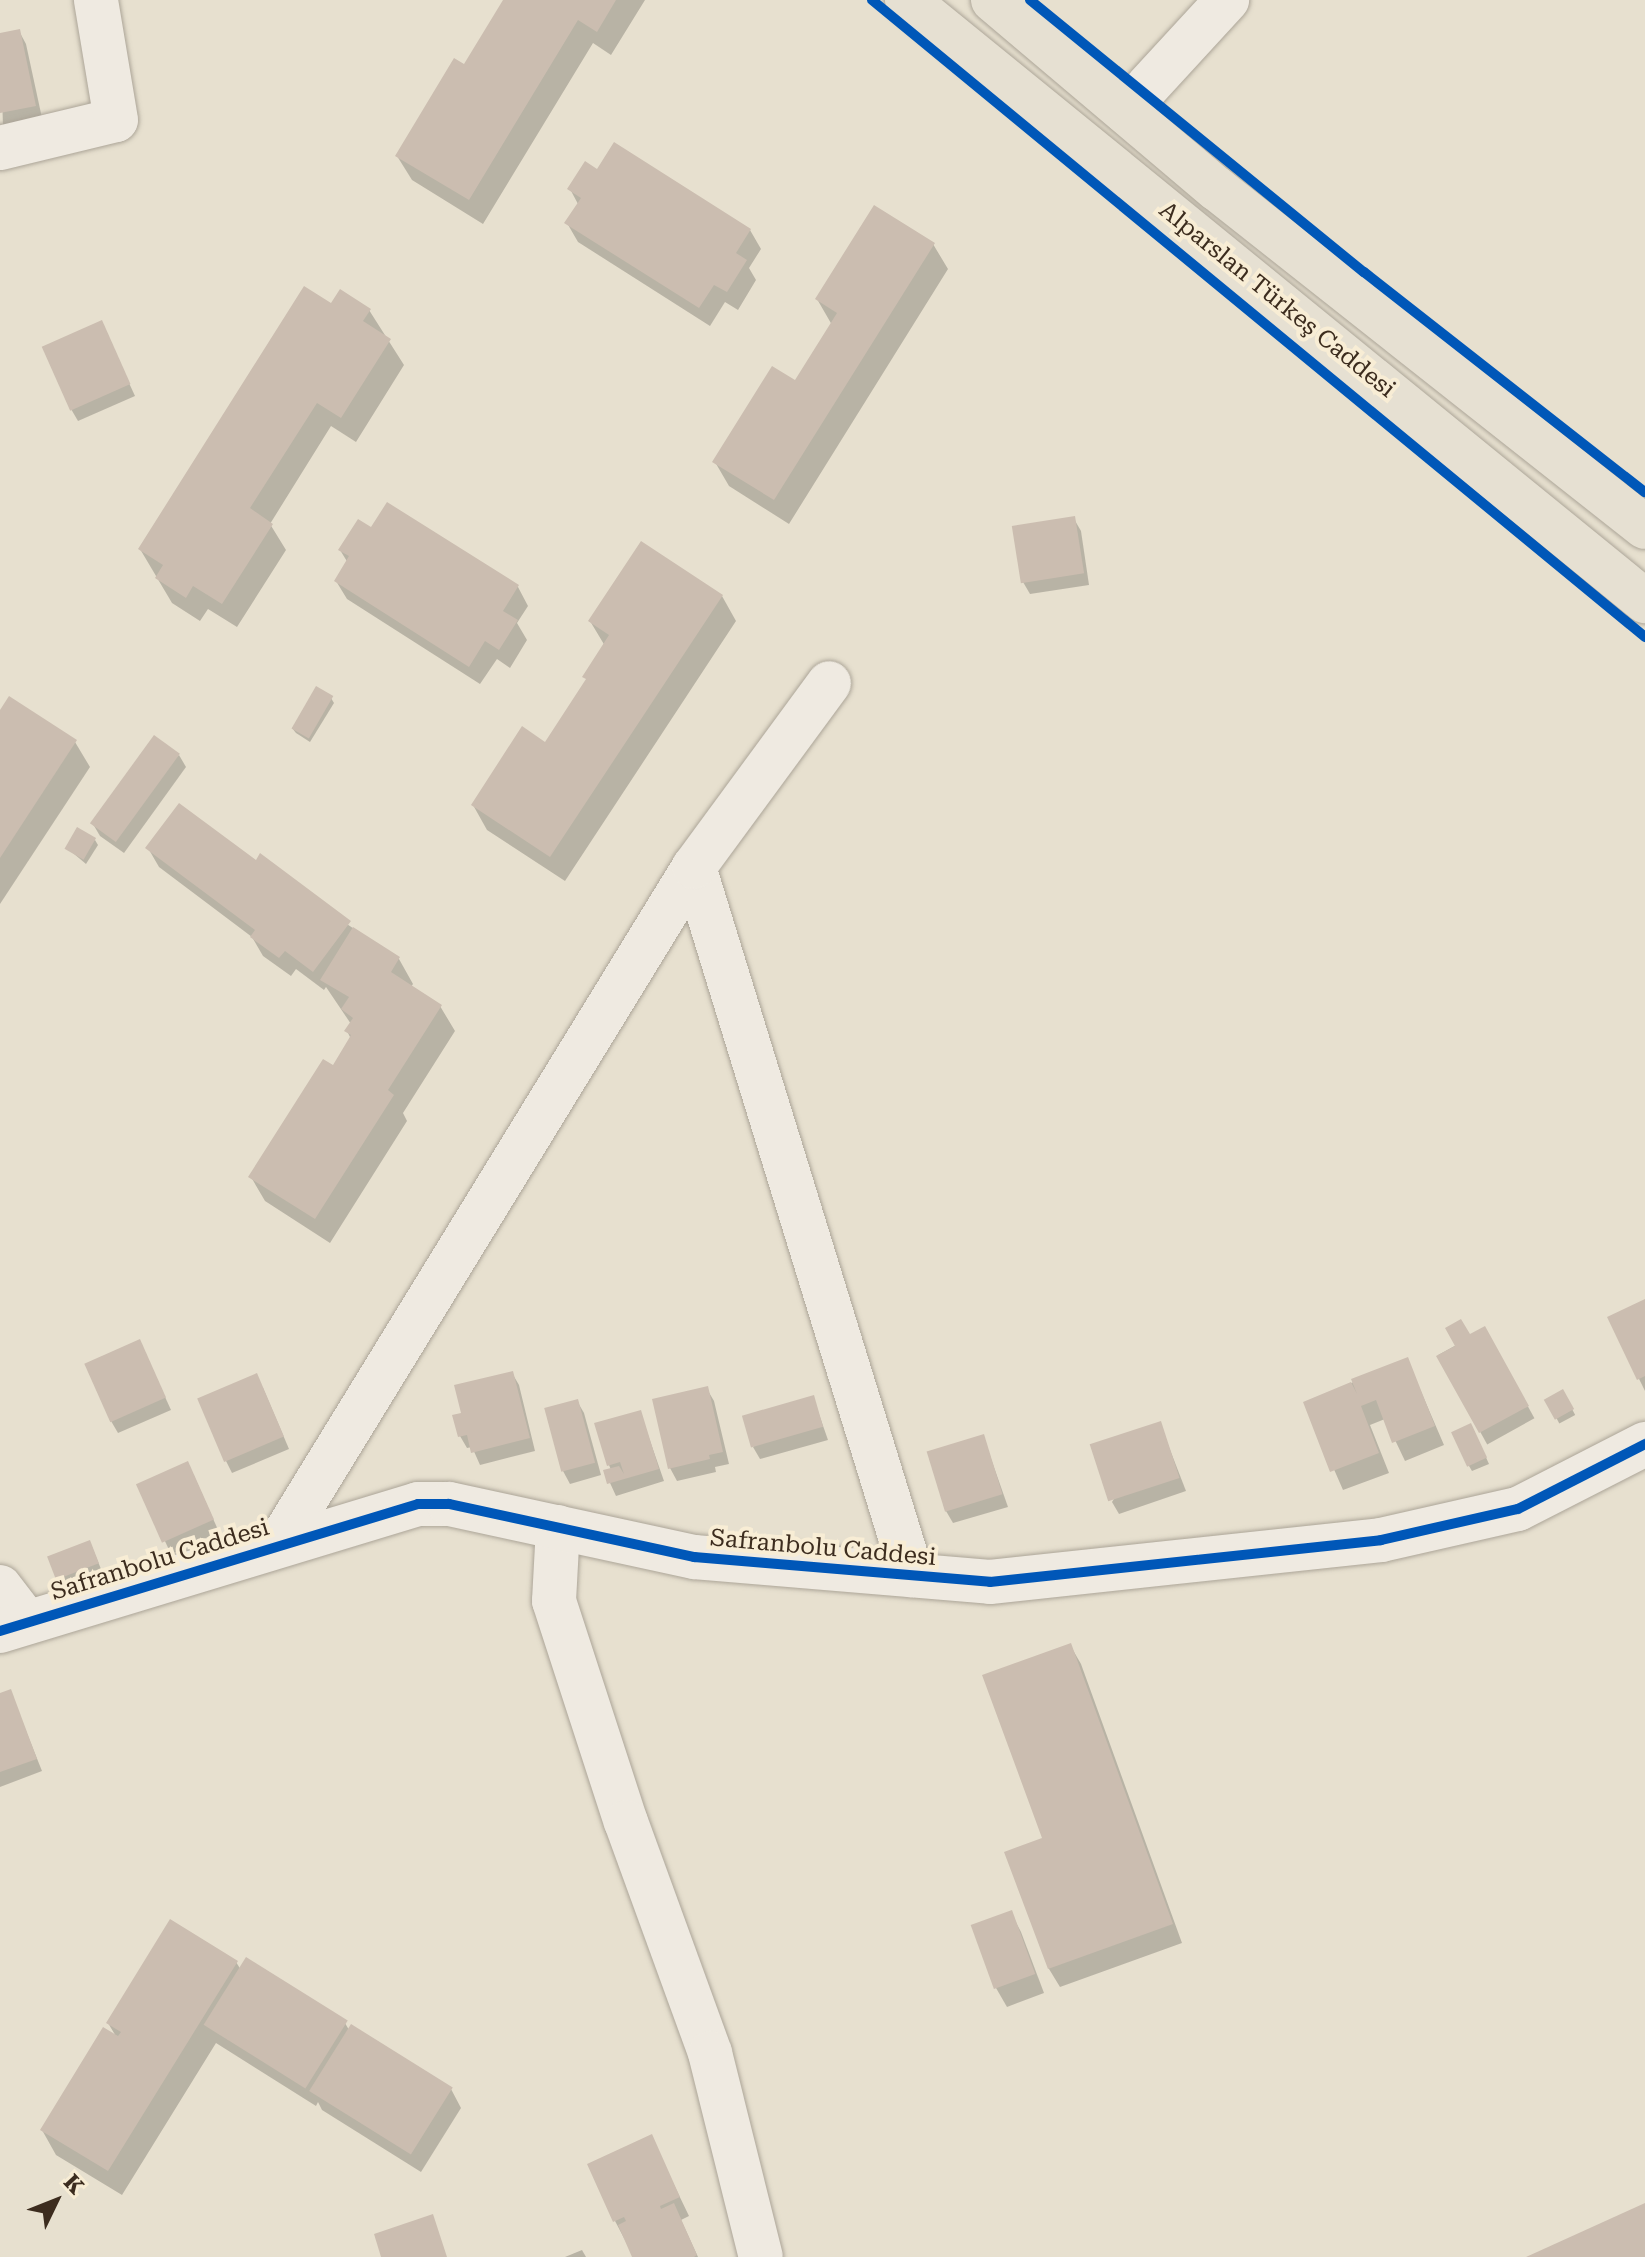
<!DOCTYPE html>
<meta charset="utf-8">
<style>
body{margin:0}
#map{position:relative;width:1645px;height:2257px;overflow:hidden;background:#e7e0cf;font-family:"Roboto Serif",serif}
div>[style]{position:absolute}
.shadow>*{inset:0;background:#0003;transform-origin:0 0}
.building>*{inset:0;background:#cbbdb0;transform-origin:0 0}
.roads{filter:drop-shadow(0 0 2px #aca598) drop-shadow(0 0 2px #aca598)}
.minor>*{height:44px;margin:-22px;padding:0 22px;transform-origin:22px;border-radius:22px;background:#efeae1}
.major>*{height:44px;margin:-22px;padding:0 22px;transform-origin:22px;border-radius:22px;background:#e6e0d2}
.cycleway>*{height:10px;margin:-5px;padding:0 5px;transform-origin:5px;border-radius:5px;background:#0057b8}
span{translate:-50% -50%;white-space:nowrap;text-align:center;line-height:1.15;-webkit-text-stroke:8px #f8edd5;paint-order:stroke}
.street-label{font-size:24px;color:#3c2c1e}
.north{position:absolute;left:16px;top:2161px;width:80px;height:80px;-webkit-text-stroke:6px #f8edd5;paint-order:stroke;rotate:47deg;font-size:22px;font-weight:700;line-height:32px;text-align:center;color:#3c2c1e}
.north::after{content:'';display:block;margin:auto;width:28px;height:36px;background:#3c2c1e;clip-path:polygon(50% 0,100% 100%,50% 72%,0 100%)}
</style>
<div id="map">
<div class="shadow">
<div style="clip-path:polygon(505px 0,645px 0,611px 55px,593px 43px,483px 224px,412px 180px,397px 156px,465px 67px)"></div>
<div style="clip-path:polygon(19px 31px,26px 44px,42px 118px,3px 126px,0 35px)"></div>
<div style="clip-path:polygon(598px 171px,750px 230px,761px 249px,749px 268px,756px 280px,738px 310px,725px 302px,710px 326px,578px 242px,567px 223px,578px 204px,570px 189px)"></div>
<div style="clip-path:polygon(933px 244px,948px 269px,789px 524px,729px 486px,715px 462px,795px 383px,832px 325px,817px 299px)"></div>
<div style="clip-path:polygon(332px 306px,369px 310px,404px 365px,356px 442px,331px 426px,270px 524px,286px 550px,237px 627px,208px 609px,200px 621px,172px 603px,140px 549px)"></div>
<div style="clip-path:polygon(101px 322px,135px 396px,78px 421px,71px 409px)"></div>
<div style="clip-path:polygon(1074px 519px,1081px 531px,1089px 585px,1030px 594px,1023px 582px)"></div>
<div style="clip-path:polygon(340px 550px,518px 587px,528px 606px,517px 623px,527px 640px,510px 668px,497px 659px,480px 684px,347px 599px,336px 581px,348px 563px)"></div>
<div style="clip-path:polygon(722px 596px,736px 621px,565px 881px,487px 830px,473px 805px,546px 744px,587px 681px,605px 646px,590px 621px)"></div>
<div style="clip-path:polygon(331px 698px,334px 703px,310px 742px,296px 733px,292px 728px)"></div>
<div style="clip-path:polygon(0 714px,75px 742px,90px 767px,0 904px)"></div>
<div style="clip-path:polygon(179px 755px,186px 767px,124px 853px,100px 836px,93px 824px)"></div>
<div style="clip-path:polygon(95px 840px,98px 845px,86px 864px,67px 848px)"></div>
<div style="clip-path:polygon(148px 848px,256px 863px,399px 959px,413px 984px,411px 987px,440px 1006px,455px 1031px,403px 1113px,407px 1121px,330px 1243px,265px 1201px,251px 1177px,333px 1067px,351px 1039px,347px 1031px,351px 1024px,326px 987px,324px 990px,296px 969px,291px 976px,263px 956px,252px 937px,159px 867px)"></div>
<div style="clip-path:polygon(1645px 1301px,1645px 1391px,1609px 1318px)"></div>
<div style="left:1485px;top:1329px;width:102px;height:54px;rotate:61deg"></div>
<div style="clip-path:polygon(140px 1342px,171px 1410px,118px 1433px,111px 1421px)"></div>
<div style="clip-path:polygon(1407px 1359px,1444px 1445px,1405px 1461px,1385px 1419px,1370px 1425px,1389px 1473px,1343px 1490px,1305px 1403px)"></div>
<div style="clip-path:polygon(512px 1373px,519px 1385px,535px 1451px,480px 1465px,472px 1447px,467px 1448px,460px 1436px,464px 1415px)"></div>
<div style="clip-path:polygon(263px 1388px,289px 1449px,232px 1473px,226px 1461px)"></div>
<div style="clip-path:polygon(707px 1389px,714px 1401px,729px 1464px,715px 1467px,716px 1472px,677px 1481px,670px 1468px)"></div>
<div style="left:1563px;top:1392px;width:26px;height:18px;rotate:62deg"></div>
<div style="clip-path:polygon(813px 1397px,828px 1440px,760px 1459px,753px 1447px)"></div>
<div style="clip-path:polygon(577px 1401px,584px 1413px,601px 1475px,570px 1484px,563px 1471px)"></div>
<div style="clip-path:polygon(640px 1412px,664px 1481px,616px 1496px,605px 1472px,611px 1470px,609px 1465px)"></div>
<div style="clip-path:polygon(1160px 1424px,1186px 1491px,1119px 1514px,1112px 1502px)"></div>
<div style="clip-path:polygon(1474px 1431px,1489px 1464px,1472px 1471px,1469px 1466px)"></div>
<div style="clip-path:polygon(983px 1436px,1008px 1507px,953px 1523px,946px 1511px)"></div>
<div style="clip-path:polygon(194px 1476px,219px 1532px,171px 1554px,139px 1486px)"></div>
<div style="clip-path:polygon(92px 1547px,101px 1569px,62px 1585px,50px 1558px)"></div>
<div style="clip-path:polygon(1070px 1645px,1081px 1664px,1182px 1943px,1060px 1987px,1049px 1969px,1007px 1853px,1044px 1839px)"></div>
<div style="clip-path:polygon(10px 1691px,42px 1771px,0 1787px,0 1695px)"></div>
<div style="clip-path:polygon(1011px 1913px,1021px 1932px,1044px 1993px,1007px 2007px,996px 1988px)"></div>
<div style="clip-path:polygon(236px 1962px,241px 1970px,345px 2023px,349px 2030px,451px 2089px,461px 2108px,421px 2172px,322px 2110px,318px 2102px,316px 2106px,216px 2043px,122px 2195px,56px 2155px,42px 2130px,117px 2038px,108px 2023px)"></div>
<div style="clip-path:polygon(651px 2137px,689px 2216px,681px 2220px,698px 2257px,634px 2257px,615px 2221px)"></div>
<div style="clip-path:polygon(582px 2250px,586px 2257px,565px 2257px)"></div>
</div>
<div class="building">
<div style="clip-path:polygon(503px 0,616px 0,597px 32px,578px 20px,469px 200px,395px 156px,454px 58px,464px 64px)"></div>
<div style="clip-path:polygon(20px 29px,36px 106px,0 113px,0 33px)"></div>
<div style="clip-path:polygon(614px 142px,751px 229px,736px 253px,747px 260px,727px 292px,714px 285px,699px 308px,564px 223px,581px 198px,567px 189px,585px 161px,597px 169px)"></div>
<div style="clip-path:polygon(874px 205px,935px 243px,774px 500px,712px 462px,772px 366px,795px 380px,837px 313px,815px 299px)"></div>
<div style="clip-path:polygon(304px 286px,331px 303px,340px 289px,371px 309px,363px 321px,391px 339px,341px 418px,317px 403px,250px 508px,273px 524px,222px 604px,193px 586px,186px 598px,155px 578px,163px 565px,138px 549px)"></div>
<div style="left:102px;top:320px;width:70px;height:66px;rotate:66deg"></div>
<div style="clip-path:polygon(387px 502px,519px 585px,503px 611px,518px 620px,499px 650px,485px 641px,469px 667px,334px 581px,349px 556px,338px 550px,358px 519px,371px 527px)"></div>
<div style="left:1075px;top:516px;width:58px;height:64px;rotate:81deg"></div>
<div style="clip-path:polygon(641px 541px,723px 595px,550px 857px,471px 805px,522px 726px,545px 742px,586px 679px,582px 677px,609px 635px,588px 621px)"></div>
<div style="left:316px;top:686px;width:20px;height:49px;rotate:30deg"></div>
<div style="clip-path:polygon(9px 696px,77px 740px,0 858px,0 710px)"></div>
<div style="left:154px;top:735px;width:32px;height:109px;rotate:36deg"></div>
<div style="clip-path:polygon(179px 803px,256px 860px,260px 853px,351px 921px,313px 972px,285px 951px,279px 958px,250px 937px,255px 930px,145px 848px)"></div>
<div style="left:77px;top:827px;width:22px;height:25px;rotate:30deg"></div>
<div style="clip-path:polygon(353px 927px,400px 957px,391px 972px,442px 1005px,388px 1090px,394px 1095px,315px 1219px,248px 1177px,323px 1059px,333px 1065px,351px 1035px,344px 1031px,353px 1018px,341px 1009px,349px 997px,320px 980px)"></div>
<div style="clip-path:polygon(1645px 1299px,1645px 1376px,1637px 1380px,1607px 1317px)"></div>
<div style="clip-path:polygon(1461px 1319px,1470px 1334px,1485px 1326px,1529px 1406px,1479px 1433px,1436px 1356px,1455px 1346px,1445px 1328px)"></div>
<div style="left:140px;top:1339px;width:64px;height:61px;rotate:66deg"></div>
<div style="clip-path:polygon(1408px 1357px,1435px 1426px,1392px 1443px,1376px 1400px,1361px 1406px,1379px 1453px,1330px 1472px,1303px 1402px,1351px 1382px,1357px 1394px,1351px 1379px)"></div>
<div style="clip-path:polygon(513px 1371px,530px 1438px,471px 1453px,467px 1435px,458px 1437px,452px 1415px,461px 1413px,454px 1385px)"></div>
<div style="left:257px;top:1373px;width:69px;height:65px;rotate:67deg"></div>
<div style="clip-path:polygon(708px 1386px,723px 1452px,709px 1455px,710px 1459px,668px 1469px,652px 1399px)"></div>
<div style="left:1563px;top:1389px;width:23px;height:22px;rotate:61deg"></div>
<div style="left:814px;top:1395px;width:33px;height:75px;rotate:74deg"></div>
<div style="left:578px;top:1399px;width:66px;height:35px;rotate:75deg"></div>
<div style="clip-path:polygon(641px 1410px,659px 1469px,607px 1484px,603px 1470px,619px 1466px,624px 1474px,620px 1462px,607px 1466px,594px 1423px)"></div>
<div style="left:1161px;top:1421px;width:60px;height:75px;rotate:72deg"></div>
<div style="left:1471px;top:1423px;width:38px;height:22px;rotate:65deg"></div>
<div style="left:984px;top:1434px;width:63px;height:60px;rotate:73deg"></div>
<div style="left:188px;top:1461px;width:64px;height:57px;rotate:66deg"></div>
<div style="left:90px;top:1540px;width:25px;height:46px;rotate:69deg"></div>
<div style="clip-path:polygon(1071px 1643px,1173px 1924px,1048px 1969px,1004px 1852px,1042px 1838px,982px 1675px)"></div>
<div style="clip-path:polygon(11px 1689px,37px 1759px,0 1772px,0 1693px)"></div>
<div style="left:1012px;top:1910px;width:68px;height:44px;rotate:70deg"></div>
<div style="clip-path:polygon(170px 1919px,238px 1961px,108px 2171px,40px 2130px,103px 2027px,118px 2036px,121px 2032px,106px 2023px)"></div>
<div style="left:246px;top:1957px;width:120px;height:80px;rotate:32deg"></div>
<div style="left:351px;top:2024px;width:120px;height:79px;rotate:32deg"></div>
<div style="clip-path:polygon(652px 2134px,680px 2197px,660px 2206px,661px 2209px,674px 2203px,697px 2255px,694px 2257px,632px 2257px,618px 2225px,626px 2221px,624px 2217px,613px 2222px,587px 2164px)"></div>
<div style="clip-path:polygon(1645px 2203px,1645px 2257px,1526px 2257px)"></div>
<div style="clip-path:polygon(433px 2214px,447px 2257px,381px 2257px,374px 2234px)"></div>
</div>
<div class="roads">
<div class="minor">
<div style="left:1125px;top:111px;width:151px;rotate:-47.4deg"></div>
<div style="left:0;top:148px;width:119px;rotate:-13.6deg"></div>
<div style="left:116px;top:120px;width:122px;rotate:-99.5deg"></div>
<div style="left:694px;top:867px;width:741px;rotate:72.89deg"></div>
<div style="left:558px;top:1527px;width:74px;rotate:93.1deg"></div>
<div style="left:554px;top:1601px;width:232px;rotate:72deg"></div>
<div style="left:626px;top:1822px;width:246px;rotate:70deg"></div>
<div style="left:710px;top:2053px;width:210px;rotate:76deg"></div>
<div style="left:278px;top:1545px;width:795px;rotate:-58.47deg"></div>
<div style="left:694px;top:867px;width:228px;rotate:-53.7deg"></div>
<div style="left:0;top:1587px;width:43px;rotate:52.6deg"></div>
<div style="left:0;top:1631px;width:437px;rotate:-16.9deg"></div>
<div style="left:418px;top:1504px;width:31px"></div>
<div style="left:449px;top:1504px;width:251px;rotate:12.2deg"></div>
<div style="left:694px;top:1557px;width:297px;rotate:4.8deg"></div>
<div style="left:990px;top:1582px;width:393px;rotate:-6.1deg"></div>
<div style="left:1381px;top:1540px;width:140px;rotate:-12.8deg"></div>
<div style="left:1518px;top:1509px;width:143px;rotate:-27.1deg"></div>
</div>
<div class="major">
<div style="left:907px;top:0;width:952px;rotate:39.16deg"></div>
<div style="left:993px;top:0;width:293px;rotate:40.2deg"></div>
<div style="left:1217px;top:189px;width:545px;rotate:38.3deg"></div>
</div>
</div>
<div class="cycleway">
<div style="left:872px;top:0;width:1002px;rotate:39.49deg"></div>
<div style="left:1030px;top:0;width:431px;rotate:39.2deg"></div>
<div style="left:1364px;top:272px;width:357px;rotate:38.1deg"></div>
<div style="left:0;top:1631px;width:437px;rotate:-16.9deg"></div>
<div style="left:418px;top:1504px;width:31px"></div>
<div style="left:449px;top:1504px;width:251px;rotate:12.2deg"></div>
<div style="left:694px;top:1557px;width:297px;rotate:4.8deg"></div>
<div style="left:990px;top:1582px;width:393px;rotate:-6.1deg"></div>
<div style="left:1381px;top:1540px;width:140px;rotate:-12.8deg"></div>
<div style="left:1518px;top:1509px;width:143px;rotate:-27.1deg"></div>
</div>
<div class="street-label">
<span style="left:1277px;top:300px;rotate:39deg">Alparslan Türkeş Caddesi</span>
<span style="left:823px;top:1548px;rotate:5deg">Safranbolu Caddesi</span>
<span style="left:160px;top:1560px;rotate:-17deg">Safranbolu Caddesi</span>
</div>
<div class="north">K</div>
</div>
